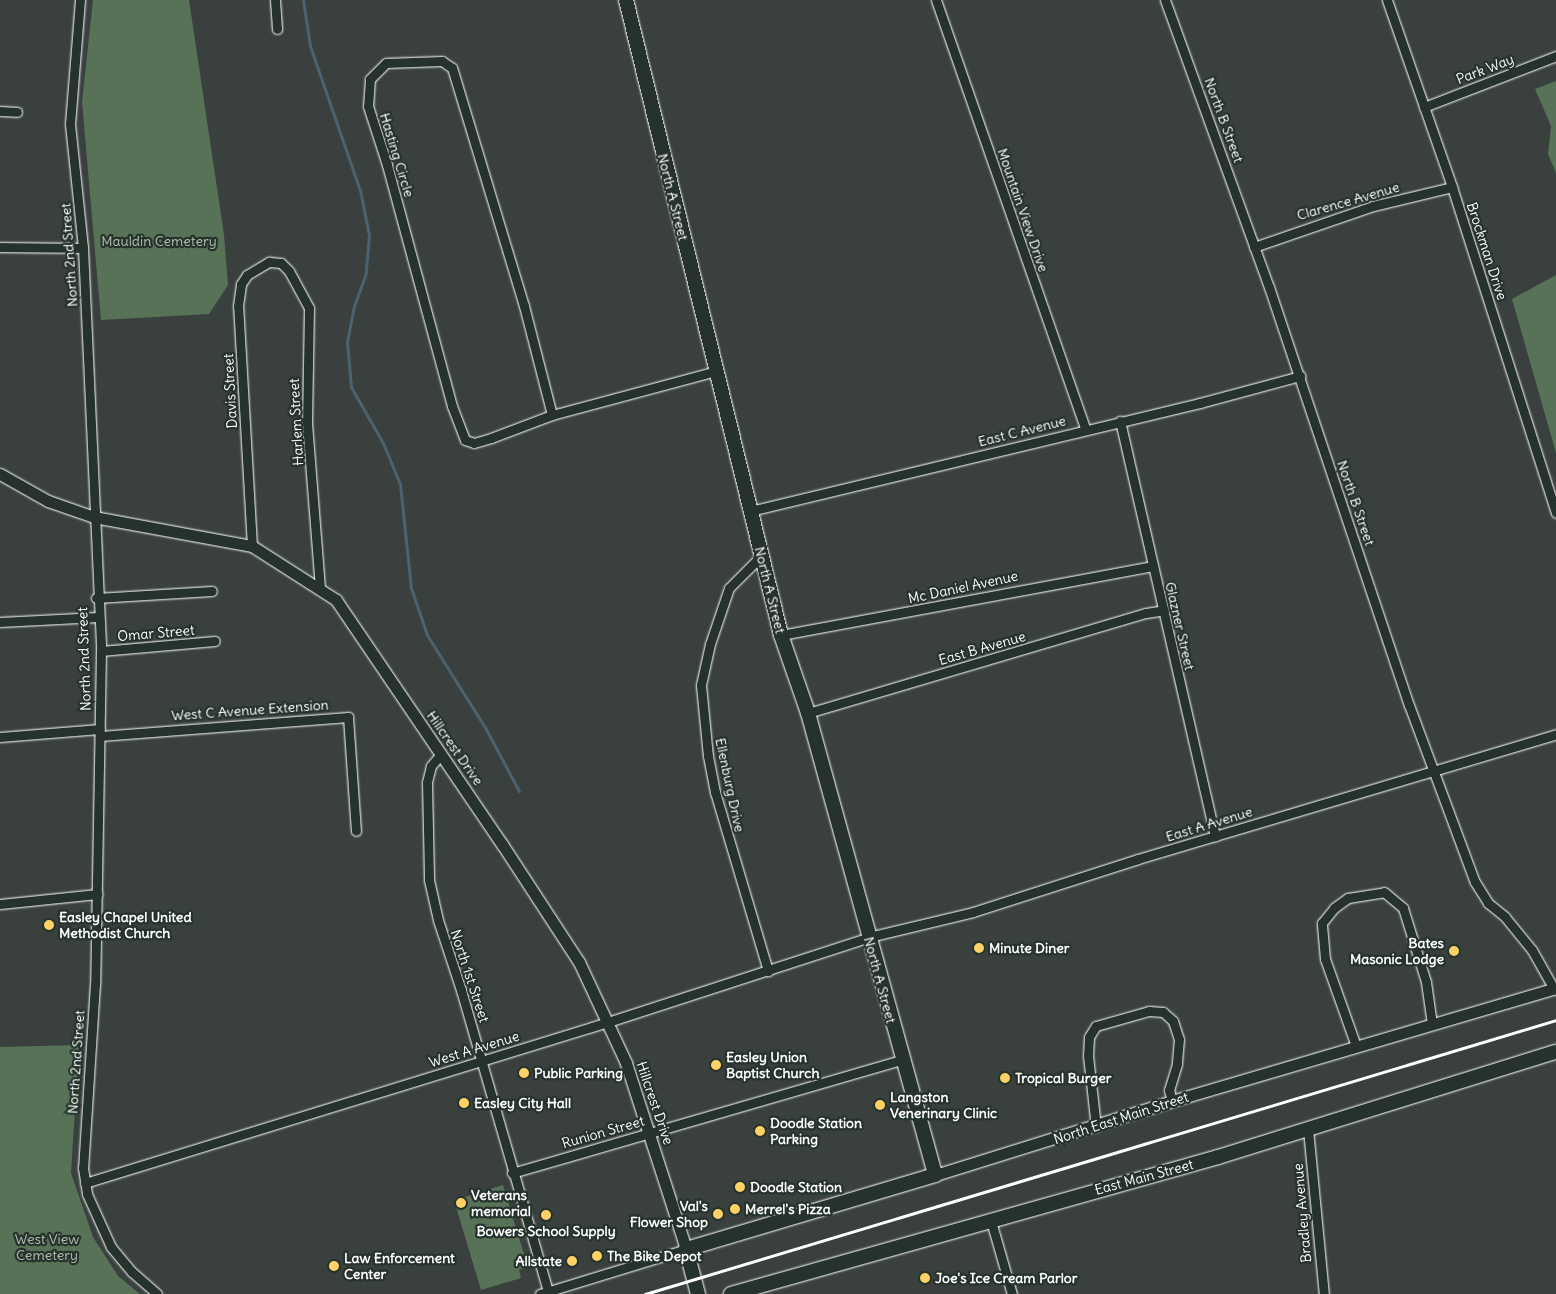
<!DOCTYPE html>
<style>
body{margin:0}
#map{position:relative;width:1556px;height:1294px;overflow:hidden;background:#39403e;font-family:Delius,sans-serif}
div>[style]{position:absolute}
.green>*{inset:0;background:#587258}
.stream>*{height:3px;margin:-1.5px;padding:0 1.5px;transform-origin:1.5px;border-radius:1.5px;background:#4b636f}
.roads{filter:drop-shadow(0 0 1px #fff) drop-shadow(0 0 1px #fff)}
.minor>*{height:9px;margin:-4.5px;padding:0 4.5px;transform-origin:4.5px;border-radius:4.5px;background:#26332d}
.tertiary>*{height:11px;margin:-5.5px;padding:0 5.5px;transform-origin:5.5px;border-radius:5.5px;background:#26332d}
.secondary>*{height:14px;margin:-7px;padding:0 7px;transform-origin:7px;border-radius:7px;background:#26332d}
.rail>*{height:3px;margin:-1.5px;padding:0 1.5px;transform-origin:1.5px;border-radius:1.5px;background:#fff}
.dots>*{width:14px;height:14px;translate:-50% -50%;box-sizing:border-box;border:2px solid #26332d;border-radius:50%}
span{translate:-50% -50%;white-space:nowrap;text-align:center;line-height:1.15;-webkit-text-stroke:4.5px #26332d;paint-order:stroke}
.street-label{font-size:14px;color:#fff}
.park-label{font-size:14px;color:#b4c0b4}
.poi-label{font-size:14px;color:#fff;font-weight:700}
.left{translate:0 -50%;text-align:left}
.right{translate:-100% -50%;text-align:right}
</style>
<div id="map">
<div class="green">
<div style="clip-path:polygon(93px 0,189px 0,224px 235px,228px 285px,209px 314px,101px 320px,82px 102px)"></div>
<div style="clip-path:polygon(1556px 81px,1556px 173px,1548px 154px,1551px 126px,1535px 89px)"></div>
<div style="clip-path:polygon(1556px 275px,1556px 453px,1512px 299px)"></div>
<div style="clip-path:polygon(79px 1045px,71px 1173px,93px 1237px,118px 1276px,140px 1294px,0 1294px,0 1047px)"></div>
<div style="clip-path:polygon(503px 1185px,528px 1267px,519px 1270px,521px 1278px,481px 1290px,456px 1207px,464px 1205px,462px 1198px)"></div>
</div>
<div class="stream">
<div style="left:303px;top:0;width:47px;rotate:81.3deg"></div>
<div style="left:310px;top:46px;width:152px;rotate:70.9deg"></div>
<div style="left:360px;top:190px;width:46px;rotate:78.7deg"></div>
<div style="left:369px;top:235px;width:38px;rotate:95deg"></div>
<div style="left:366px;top:273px;width:35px;rotate:110deg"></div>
<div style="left:354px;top:306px;width:36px;rotate:101deg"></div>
<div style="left:347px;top:341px;width:46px;rotate:85deg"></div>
<div style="left:351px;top:387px;width:64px;rotate:60.3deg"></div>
<div style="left:383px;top:443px;width:44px;rotate:67.5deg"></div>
<div style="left:400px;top:484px;width:105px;rotate:84deg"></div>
<div style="left:411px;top:588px;width:50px;rotate:71.2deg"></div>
<div style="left:427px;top:635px;width:111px;rotate:57.9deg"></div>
<div style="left:486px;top:729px;width:70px;rotate:62deg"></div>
</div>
<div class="roads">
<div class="minor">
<div style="left:80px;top:0;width:124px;rotate:94.6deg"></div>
<div style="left:70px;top:124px;width:125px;rotate:84deg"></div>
<div style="left:83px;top:248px;width:403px;rotate:87.4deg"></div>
<div style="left:101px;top:651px;width:333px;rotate:91deg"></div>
<div style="left:95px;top:984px;width:184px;rotate:93.7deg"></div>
<div style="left:83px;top:1168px;width:26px;rotate:81deg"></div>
<div style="left:87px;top:1194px;width:58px;rotate:65.6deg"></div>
<div style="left:111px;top:1247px;width:33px;rotate:50deg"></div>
<div style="left:132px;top:1272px;width:33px;rotate:41deg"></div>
<div style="left:275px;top:0;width:29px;rotate:86deg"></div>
<div style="left:936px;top:0;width:454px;rotate:70.8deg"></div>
<div style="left:1165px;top:0;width:305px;rotate:70.1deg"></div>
<div style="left:1269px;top:287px;width:441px;rotate:71.5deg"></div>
<div style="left:1409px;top:705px;width:189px;rotate:69.6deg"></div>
<div style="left:1475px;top:882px;width:25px;rotate:58deg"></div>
<div style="left:1488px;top:903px;width:22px;rotate:39deg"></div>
<div style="left:1505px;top:917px;width:43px;rotate:50.7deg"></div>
<div style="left:1532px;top:950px;width:45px;rotate:60.6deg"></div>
<div style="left:1387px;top:0;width:198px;rotate:70.8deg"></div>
<div style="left:1452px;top:187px;width:342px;rotate:72.3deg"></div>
<div style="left:1424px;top:107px;width:142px;rotate:-21.1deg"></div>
<div style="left:0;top:111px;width:17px;rotate:3deg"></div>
<div style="left:0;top:247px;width:83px;rotate:0.7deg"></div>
<div style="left:1254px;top:247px;width:126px;rotate:-19deg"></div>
<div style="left:1373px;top:206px;width:81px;rotate:-13.5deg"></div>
<div style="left:552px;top:415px;width:113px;rotate:-104.4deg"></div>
<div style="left:524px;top:306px;width:249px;rotate:-106.8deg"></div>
<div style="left:452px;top:68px;width:12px;rotate:-145deg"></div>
<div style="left:442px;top:61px;width:56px;rotate:178deg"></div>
<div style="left:386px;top:63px;width:23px;rotate:135deg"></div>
<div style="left:370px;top:79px;width:27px;rotate:94deg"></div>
<div style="left:368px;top:106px;width:62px;rotate:72.1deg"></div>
<div style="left:387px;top:165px;width:250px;rotate:74.9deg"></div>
<div style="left:452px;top:406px;width:36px;rotate:69deg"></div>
<div style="left:465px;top:440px;width:9px;rotate:18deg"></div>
<div style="left:474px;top:443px;width:18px;rotate:-16deg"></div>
<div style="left:491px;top:438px;width:65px;rotate:-20.7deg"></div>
<div style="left:552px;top:415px;width:170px;rotate:-15deg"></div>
<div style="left:1120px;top:421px;width:426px;rotate:77.1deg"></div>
<div style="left:750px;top:511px;width:463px;rotate:-13.5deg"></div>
<div style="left:1200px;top:403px;width:104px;rotate:-15.1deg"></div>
<div style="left:252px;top:546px;width:240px;rotate:-93.3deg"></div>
<div style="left:238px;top:306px;width:22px;rotate:-82deg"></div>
<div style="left:241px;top:284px;width:11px;rotate:-56deg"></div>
<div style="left:247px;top:275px;width:26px;rotate:-31deg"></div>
<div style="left:269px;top:262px;width:12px;rotate:5deg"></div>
<div style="left:281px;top:263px;width:11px;rotate:45deg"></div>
<div style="left:289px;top:271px;width:42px;rotate:61.6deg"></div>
<div style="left:309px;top:308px;width:115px;rotate:91deg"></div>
<div style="left:307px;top:423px;width:166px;rotate:85.5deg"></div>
<div style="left:761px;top:556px;width:45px;rotate:135deg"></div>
<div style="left:729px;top:588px;width:59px;rotate:108.7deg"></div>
<div style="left:710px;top:644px;width:42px;rotate:102.4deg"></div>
<div style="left:701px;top:685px;width:71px;rotate:84.4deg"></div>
<div style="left:708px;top:756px;width:37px;rotate:79deg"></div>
<div style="left:715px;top:792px;width:187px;rotate:73.5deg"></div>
<div style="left:96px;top:598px;width:116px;rotate:-3.5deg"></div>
<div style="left:0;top:622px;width:98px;rotate:-2.9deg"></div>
<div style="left:781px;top:635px;width:377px;rotate:-10.5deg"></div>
<div style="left:101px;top:651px;width:114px;rotate:-5deg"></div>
<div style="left:808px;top:713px;width:352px;rotate:-16.5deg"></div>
<div style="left:1146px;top:613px;width:18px;rotate:-9deg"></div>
<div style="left:100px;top:736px;width:249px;rotate:-4.4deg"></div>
<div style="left:348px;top:717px;width:114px;rotate:86deg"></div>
<div style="left:0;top:737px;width:100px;rotate:-4.6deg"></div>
<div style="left:441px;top:754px;width:16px;rotate:130deg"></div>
<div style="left:431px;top:766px;width:16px;rotate:104deg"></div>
<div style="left:427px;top:782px;width:98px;rotate:88.8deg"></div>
<div style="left:429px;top:880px;width:41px;rotate:77.3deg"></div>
<div style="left:438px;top:920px;width:74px;rotate:71.8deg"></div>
<div style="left:461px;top:990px;width:313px;rotate:73.9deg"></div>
<div style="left:0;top:904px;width:98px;rotate:-5.9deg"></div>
<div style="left:1356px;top:1046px;width:92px;rotate:-109.6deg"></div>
<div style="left:1325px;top:959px;width:36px;rotate:-95deg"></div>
<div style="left:1322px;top:923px;width:19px;rotate:-51deg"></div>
<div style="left:1334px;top:908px;width:17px;rotate:-36deg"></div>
<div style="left:1348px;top:898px;width:36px;rotate:-9deg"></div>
<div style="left:1384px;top:892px;width:25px;rotate:40deg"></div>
<div style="left:1403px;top:908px;width:77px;rotate:72.7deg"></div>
<div style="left:1426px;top:982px;width:42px;rotate:81.9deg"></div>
<div style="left:1096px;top:1127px;width:71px;rotate:-96.4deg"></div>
<div style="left:1088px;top:1056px;width:19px;rotate:-87deg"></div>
<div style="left:1089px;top:1037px;width:13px;rotate:-58deg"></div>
<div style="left:1096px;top:1026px;width:55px;rotate:-15.8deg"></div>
<div style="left:1149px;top:1011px;width:14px;rotate:4deg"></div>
<div style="left:1163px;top:1012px;width:13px;rotate:42deg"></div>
<div style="left:1173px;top:1021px;width:19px;rotate:72deg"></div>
<div style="left:1179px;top:1039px;width:25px;rotate:95deg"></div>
<div style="left:1177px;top:1064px;width:27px;rotate:107deg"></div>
<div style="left:1169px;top:1090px;width:11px;rotate:75deg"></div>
<div style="left:1308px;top:1129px;width:166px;rotate:84.5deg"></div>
<div style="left:512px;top:1173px;width:406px;rotate:-16.2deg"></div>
<div style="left:85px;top:1183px;width:547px;rotate:-17.11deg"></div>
<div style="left:608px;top:1022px;width:274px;rotate:-18deg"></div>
<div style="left:869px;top:937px;width:107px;rotate:-13.5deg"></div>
<div style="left:973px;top:912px;width:173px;rotate:-17.8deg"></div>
<div style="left:1138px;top:859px;width:436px;rotate:-16.6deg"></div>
<div style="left:991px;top:1221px;width:76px;rotate:74deg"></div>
<div style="left:540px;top:1294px;width:153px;rotate:-17.1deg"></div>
</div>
<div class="tertiary">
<div style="left:0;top:474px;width:55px;rotate:29.4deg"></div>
<div style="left:48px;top:501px;width:49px;rotate:19.2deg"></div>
<div style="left:94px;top:517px;width:161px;rotate:10.4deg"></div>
<div style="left:252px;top:546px;width:100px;rotate:32.7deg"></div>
<div style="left:336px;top:600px;width:295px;rotate:55.8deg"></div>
<div style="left:502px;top:844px;width:141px;rotate:56.9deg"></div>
<div style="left:579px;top:962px;width:111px;rotate:65deg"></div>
<div style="left:626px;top:1063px;width:195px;rotate:72.1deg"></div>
<div style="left:935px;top:1175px;width:248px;rotate:-17.3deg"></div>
<div style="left:1172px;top:1101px;width:400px;rotate:-16.4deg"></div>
</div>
<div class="secondary">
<div style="left:626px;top:0;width:654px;rotate:76.28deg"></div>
<div style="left:781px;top:635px;width:83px;rotate:70.9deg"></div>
<div style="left:808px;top:713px;width:479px;rotate:74.6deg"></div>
<div style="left:935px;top:1175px;width:260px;rotate:163.4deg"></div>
<div style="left:686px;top:1249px;width:47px;rotate:75.1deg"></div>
<div style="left:731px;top:1294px;width:506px;rotate:-15.71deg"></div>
<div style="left:1218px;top:1157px;width:354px;rotate:-17.3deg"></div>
</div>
</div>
<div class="rail">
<div style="left:645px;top:1294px;width:951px;rotate:-16.74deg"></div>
</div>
<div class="dots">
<div style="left:49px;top:925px;background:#ffd166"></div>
<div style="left:979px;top:948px;background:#ffd166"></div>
<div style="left:1454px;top:951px;background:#ffd166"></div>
<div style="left:716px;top:1065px;background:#ffd166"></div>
<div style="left:524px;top:1073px;background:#ffd166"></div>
<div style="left:1005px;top:1078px;background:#ffd166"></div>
<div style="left:464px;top:1103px;background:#ffd166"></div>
<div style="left:880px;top:1105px;background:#ffd166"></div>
<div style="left:760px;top:1131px;background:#ffd166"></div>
<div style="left:740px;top:1187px;background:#ffd166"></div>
<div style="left:461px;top:1203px;background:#ffd166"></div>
<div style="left:735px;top:1209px;background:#ffd166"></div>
<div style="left:718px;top:1214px;background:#ffd166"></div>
<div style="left:546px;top:1215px;background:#ffd166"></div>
<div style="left:597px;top:1256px;background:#ffd166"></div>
<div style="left:572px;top:1261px;background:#ffd166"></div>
<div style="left:334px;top:1266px;background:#ffd166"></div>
<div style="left:925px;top:1278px;background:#ffd166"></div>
</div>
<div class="street-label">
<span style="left:1485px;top:69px;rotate:-21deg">Park Way</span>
<span style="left:1224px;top:120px;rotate:70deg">North B Street</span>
<span style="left:397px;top:155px;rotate:73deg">Hasting Circle</span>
<span style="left:673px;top:197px;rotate:76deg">North A Street</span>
<span style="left:1348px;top:201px;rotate:-16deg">Clarence Avenue</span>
<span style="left:1023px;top:210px;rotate:71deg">Mountain View Drive</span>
<span style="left:1487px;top:251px;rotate:72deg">Brockman Drive</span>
<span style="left:69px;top:255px;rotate:-94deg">North 2nd Street</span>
<span style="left:230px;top:391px;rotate:-93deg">Davis Street</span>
<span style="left:296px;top:422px;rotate:-93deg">Harlem Street</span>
<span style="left:1022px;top:431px;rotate:-14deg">East C Avenue</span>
<span style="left:1356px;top:503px;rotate:71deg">North B Street</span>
<span style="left:963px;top:587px;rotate:-12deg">Mc Daniel Avenue</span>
<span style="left:770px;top:590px;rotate:76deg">North A Street</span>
<span style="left:1180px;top:626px;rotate:77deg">Glazner Street</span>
<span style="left:156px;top:633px;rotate:-5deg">Omar Street</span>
<span style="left:982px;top:648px;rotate:-16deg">East B Avenue</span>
<span style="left:84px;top:659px;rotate:-92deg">North 2nd Street</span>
<span style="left:250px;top:710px;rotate:-4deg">West C Avenue Extension</span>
<span style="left:455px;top:748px;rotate:55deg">Hillcrest Drive</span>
<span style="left:730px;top:785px;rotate:78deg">Ellenburg Drive</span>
<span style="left:1209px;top:824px;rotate:-17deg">East A Avenue</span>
<span style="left:470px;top:976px;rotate:72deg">North 1st Street</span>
<span style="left:880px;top:980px;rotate:75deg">North A Street</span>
<span style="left:474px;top:1049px;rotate:-17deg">West A Avenue</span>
<span style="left:76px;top:1062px;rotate:-86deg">North 2nd Street</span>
<span style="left:655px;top:1103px;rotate:71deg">Hillcrest Drive</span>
<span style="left:1121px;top:1118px;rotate:-18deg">North East Main Street</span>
<span style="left:603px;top:1132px;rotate:-16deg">Runion Street</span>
<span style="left:1144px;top:1177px;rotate:-15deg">East Main Street</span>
<span style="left:1302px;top:1213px;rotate:-95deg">Bradley Avenue</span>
</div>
<div class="park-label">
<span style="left:159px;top:241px">Mauldin Cemetery</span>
<span style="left:47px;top:1247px">West View<br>Cemetery</span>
</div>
<div class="poi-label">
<span class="left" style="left:59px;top:925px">Easley Chapel United<br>Methodist Church</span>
<span class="right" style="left:1444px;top:951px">Bates<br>Masonic Lodge</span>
<span class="left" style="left:989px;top:948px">Minute Diner</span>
<span class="left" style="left:726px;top:1065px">Easley Union<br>Baptist Church</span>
<span class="left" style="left:534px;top:1073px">Public Parking</span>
<span class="left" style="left:1015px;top:1078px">Tropical Burger</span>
<span class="left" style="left:890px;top:1105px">Langston<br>Venerinary Clinic</span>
<span class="left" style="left:474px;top:1103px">Easley City Hall</span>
<span class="left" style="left:770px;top:1131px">Doodle Station<br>Parking</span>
<span class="left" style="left:750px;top:1187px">Doodle Station</span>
<span class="left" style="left:471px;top:1203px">Veterans<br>memorial</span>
<span class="right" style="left:708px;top:1214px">Val's<br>Flower Shop</span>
<span class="left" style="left:745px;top:1209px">Merrel's Pizza</span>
<span style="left:546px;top:1231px">Bowers School Supply</span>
<span class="left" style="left:607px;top:1256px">The Bike Depot</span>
<span class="left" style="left:344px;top:1266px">Law Enforcement<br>Center</span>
<span class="right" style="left:562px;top:1261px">Allstate</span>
<span class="left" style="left:935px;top:1278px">Joe's Ice Cream Parlor</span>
</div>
</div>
